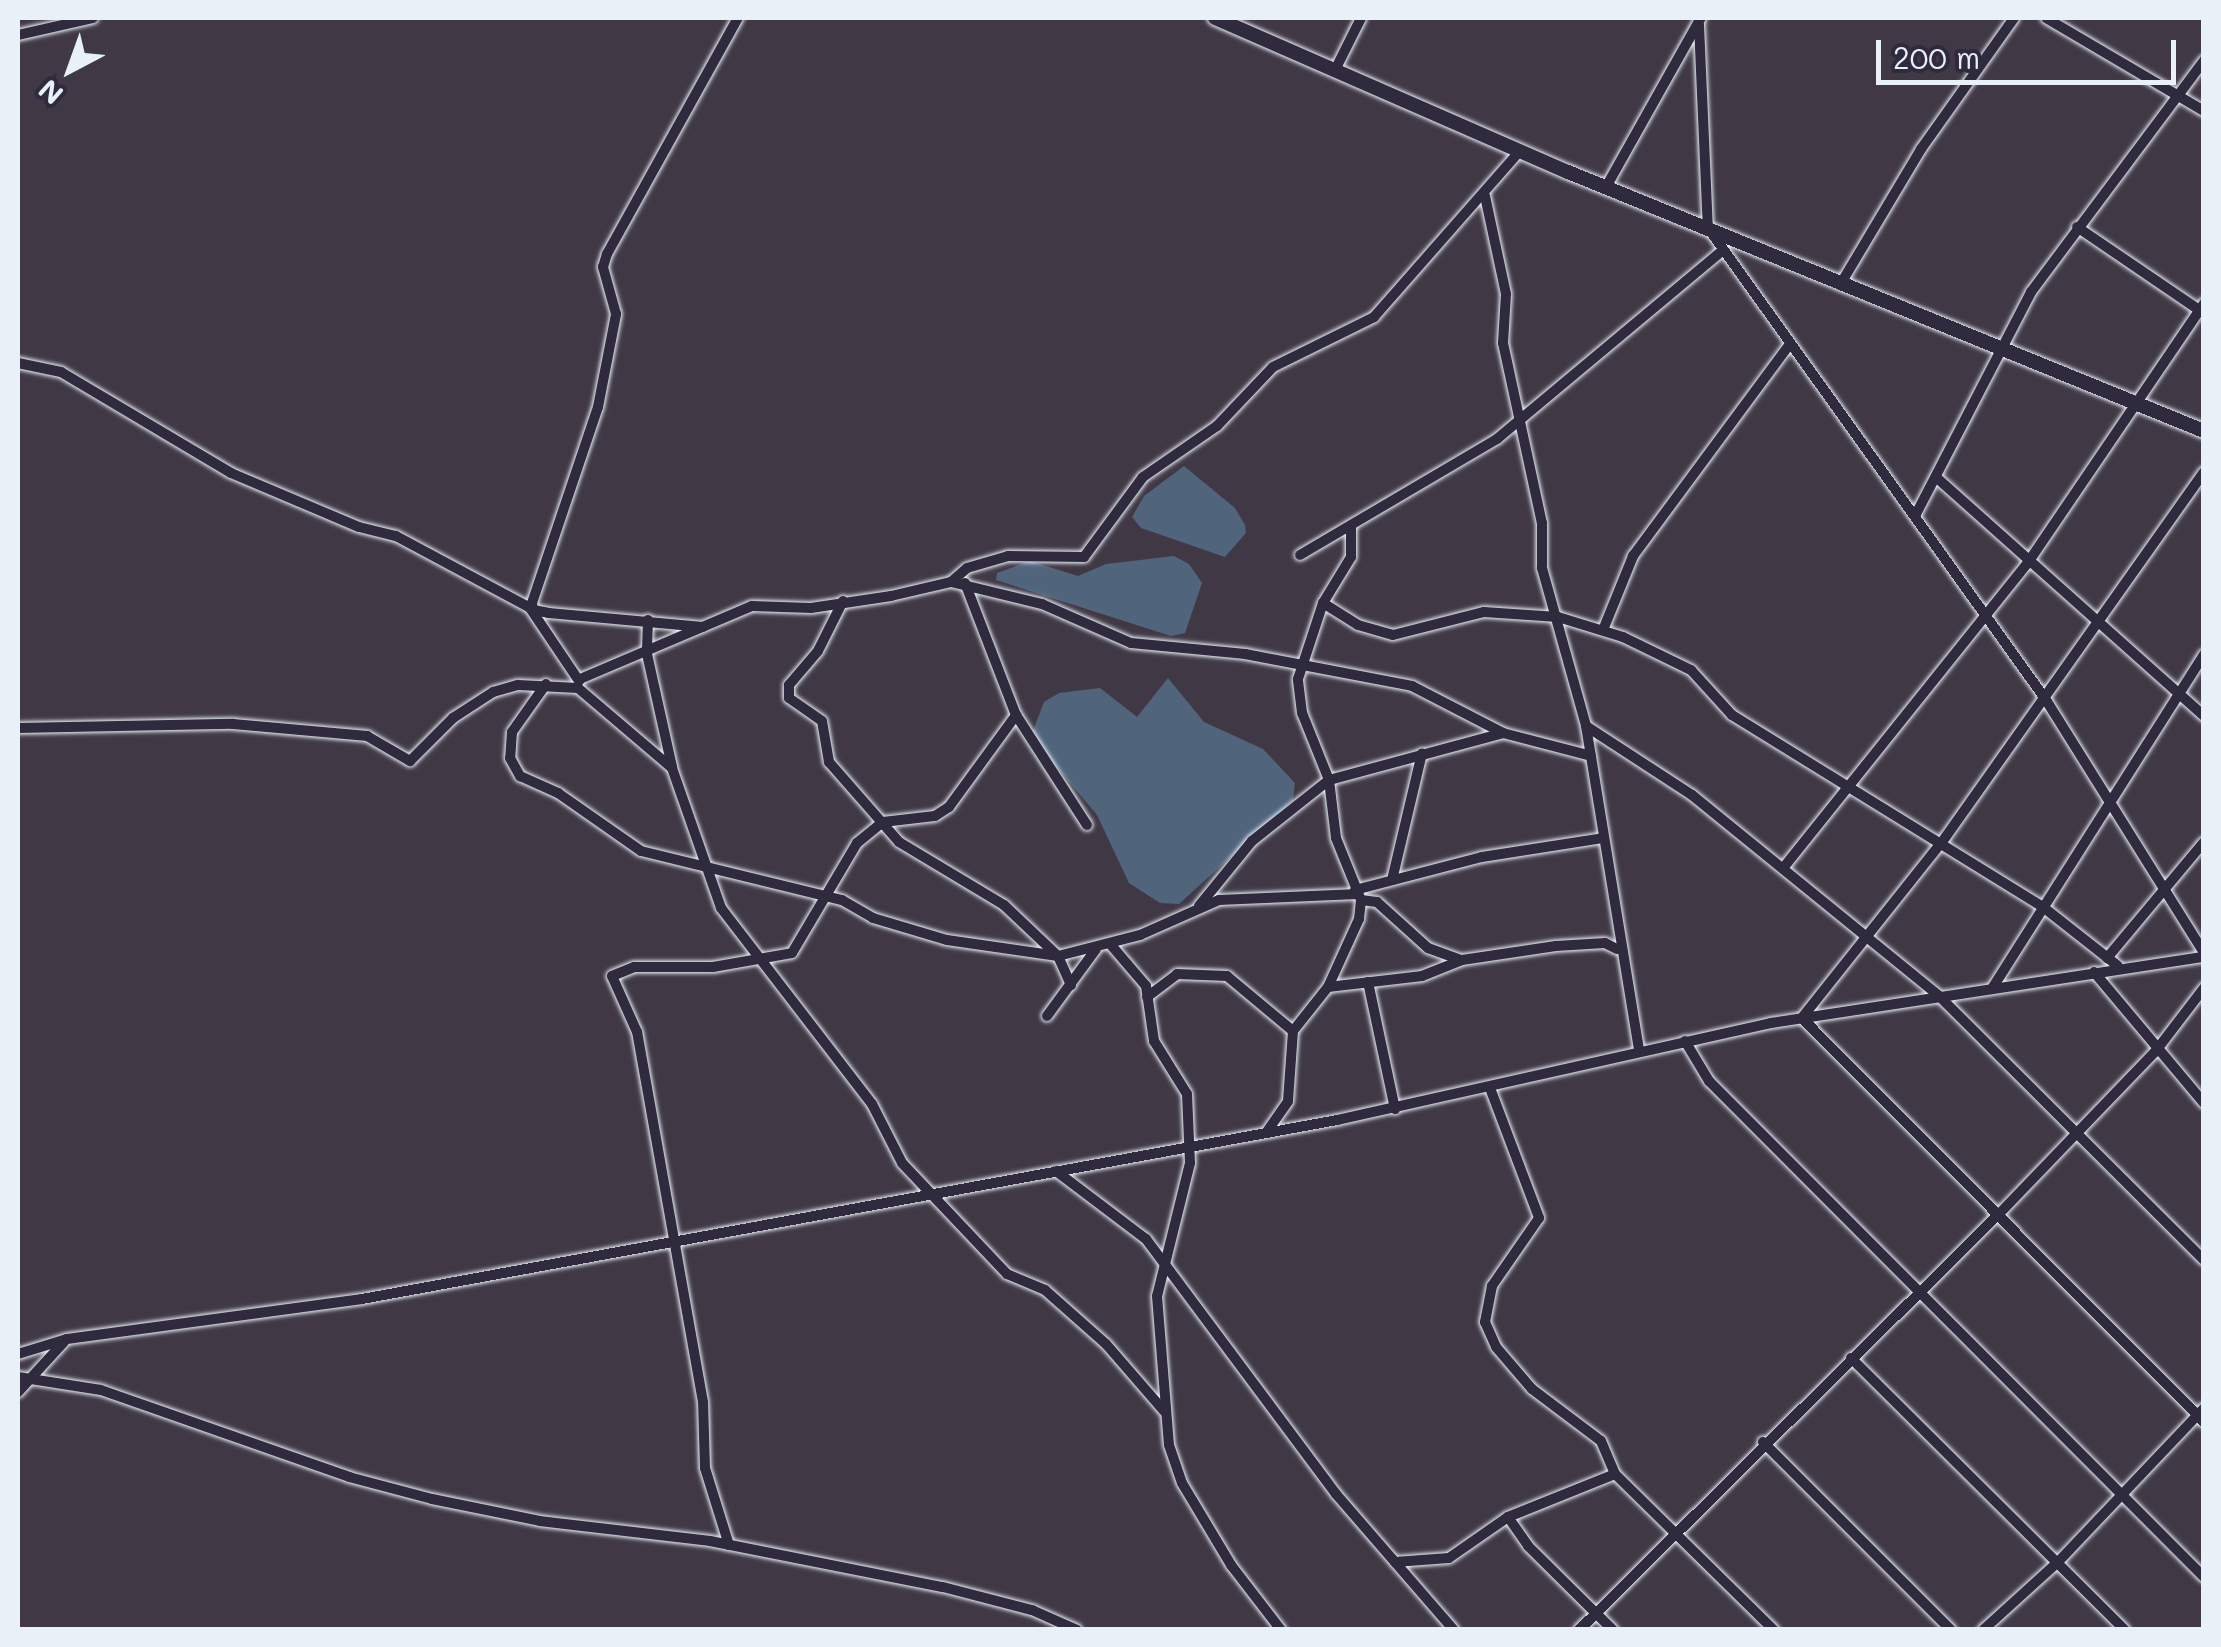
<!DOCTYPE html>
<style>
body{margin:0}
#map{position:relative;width:2221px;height:1647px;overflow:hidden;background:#413845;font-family:Mali,sans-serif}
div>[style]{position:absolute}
.water>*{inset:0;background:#50657c}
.roads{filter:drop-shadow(0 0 2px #e8f1f8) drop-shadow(0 0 2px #e8f1f8)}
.minor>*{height:10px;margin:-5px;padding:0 5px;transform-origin:5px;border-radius:5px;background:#2f2a3d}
.secondary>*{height:14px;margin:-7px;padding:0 7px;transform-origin:7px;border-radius:7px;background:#2f2a3d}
span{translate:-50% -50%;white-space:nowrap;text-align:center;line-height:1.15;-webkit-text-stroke:9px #2f2a3d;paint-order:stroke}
.frame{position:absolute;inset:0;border:20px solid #e8f1f8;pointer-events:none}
.north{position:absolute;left:20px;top:20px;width:100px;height:100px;-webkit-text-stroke:8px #2f2a3d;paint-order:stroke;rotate:221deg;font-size:28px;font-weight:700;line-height:40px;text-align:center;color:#e8f1f8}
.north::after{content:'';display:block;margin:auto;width:35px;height:45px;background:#e8f1f8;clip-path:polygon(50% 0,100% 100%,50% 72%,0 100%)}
.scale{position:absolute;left:1876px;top:40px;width:300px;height:45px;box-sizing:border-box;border:5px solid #e8f1f8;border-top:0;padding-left:12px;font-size:30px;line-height:35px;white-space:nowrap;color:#e8f1f8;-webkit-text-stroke:8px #2f2a3d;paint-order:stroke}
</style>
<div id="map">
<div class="water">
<div style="clip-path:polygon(1184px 466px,1235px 508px,1245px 525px,1246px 533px,1225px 557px,1141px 528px,1132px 517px,1144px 496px)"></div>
<div style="clip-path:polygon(1174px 556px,1189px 564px,1202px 583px,1185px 633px,1171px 636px,996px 580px,997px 573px,1030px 561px,1078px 576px,1106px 564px)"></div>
<div style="clip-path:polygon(1168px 678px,1204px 722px,1263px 749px,1295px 783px,1293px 800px,1179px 904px,1160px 903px,1129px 883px,1097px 815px,1031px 736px,1044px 702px,1059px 693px,1100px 688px,1137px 717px)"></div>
</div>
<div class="roads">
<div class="minor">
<div style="left:2046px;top:18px;width:183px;rotate:30.5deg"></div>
<div style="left:1699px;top:25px;width:203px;rotate:87.5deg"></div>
<div style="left:1708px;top:228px;width:581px;rotate:54.39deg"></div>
<div style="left:2046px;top:700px;width:298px;rotate:58deg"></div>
<div style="left:18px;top:35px;width:77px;rotate:-12.8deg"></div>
<div style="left:1335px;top:70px;width:58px;rotate:-63.4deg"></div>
<div style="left:1606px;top:187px;width:194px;rotate:-60.7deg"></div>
<div style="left:1485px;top:196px;width:100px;rotate:77.9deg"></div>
<div style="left:1506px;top:294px;width:49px;rotate:93.5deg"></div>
<div style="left:1503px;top:343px;width:184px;rotate:77.8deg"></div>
<div style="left:1542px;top:523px;width:45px;rotate:90deg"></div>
<div style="left:1542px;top:568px;width:164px;rotate:74.4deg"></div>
<div style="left:1586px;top:726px;width:328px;rotate:80.7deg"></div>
<div style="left:2077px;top:227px;width:148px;rotate:34.2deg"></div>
<div style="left:1840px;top:285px;width:158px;rotate:-59.2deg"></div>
<div style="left:1921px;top:149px;width:161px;rotate:-54.6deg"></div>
<div style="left:18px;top:363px;width:44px;rotate:11.8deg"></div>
<div style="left:61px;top:372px;width:198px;rotate:30.7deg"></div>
<div style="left:231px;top:473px;width:139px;rotate:22.9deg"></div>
<div style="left:359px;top:527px;width:38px;rotate:14deg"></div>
<div style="left:396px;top:536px;width:152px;rotate:28.2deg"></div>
<div style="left:530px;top:608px;width:88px;rotate:56.1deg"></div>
<div style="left:2204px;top:472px;width:455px;rotate:125.3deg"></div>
<div style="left:1941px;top:843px;width:223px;rotate:128.5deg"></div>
<div style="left:1802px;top:1018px;width:570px;rotate:45.14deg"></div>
<div style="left:1937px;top:478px;width:358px;rotate:41.7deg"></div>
<div style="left:1916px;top:514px;width:250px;rotate:-62.6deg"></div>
<div style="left:2031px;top:292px;width:289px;rotate:-53.2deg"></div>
<div style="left:1300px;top:555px;width:229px;rotate:-30.5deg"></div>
<div style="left:1497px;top:439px;width:295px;rotate:-39.9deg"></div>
<div style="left:951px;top:582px;width:94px;rotate:13.6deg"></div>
<div style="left:1042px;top:604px;width:97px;rotate:23.7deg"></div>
<div style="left:1131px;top:643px;width:115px;rotate:5.5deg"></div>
<div style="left:1245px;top:654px;width:170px;rotate:10.8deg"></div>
<div style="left:1412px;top:686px;width:102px;rotate:27.3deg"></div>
<div style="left:1503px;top:733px;width:91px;rotate:14.6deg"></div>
<div style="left:965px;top:583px;width:142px;rotate:68.9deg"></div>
<div style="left:1016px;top:715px;width:131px;rotate:57.2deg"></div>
<div style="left:843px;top:601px;width:56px;rotate:116.6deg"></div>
<div style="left:818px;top:651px;width:45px;rotate:130.5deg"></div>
<div style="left:789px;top:685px;width:13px;rotate:90deg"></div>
<div style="left:789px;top:698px;width:40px;rotate:34.9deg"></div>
<div style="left:822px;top:721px;width:42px;rotate:80.3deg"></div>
<div style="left:829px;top:762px;width:106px;rotate:48.8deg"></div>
<div style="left:899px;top:842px;width:122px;rotate:31deg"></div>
<div style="left:1004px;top:905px;width:74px;rotate:43.4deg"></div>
<div style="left:1058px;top:956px;width:32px;rotate:66deg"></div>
<div style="left:1323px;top:603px;width:41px;rotate:32.2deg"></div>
<div style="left:1358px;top:625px;width:36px;rotate:16deg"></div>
<div style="left:1393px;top:635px;width:94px;rotate:-14.2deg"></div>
<div style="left:1484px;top:612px;width:74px;rotate:3.9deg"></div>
<div style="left:1558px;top:617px;width:68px;rotate:17.1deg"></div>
<div style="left:1623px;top:637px;width:76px;rotate:25.9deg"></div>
<div style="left:1691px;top:670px;width:61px;rotate:47.7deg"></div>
<div style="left:1732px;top:715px;width:365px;rotate:31.7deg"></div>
<div style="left:2043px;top:907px;width:95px;rotate:38.2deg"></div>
<div style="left:648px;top:620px;width:34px;rotate:92deg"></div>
<div style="left:647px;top:654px;width:116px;rotate:77.5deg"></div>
<div style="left:703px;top:627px;width:155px;rotate:-174.8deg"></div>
<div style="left:549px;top:613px;width:16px;rotate:-169deg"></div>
<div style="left:533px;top:610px;width:7px;rotate:-98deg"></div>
<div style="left:532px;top:603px;width:207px;rotate:-71.4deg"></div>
<div style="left:598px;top:407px;width:95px;rotate:-79deg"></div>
<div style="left:616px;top:314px;width:49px;rotate:-105.5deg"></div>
<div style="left:603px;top:267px;width:14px;rotate:-73deg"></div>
<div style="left:607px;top:254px;width:270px;rotate:-61deg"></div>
<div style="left:1603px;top:630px;width:80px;rotate:-67.9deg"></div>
<div style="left:1633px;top:556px;width:262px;rotate:-53.5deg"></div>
<div style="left:580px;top:679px;width:187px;rotate:-23deg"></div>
<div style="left:752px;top:606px;width:59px;rotate:1.9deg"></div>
<div style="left:811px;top:608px;width:81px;rotate:-8.5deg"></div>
<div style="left:891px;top:596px;width:62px;rotate:-13.1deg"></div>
<div style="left:951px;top:582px;width:21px;rotate:-41deg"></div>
<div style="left:967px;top:568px;width:43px;rotate:-16.3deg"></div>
<div style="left:1008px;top:556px;width:76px;rotate:0.8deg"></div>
<div style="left:1084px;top:557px;width:99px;rotate:-53.6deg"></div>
<div style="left:1143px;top:477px;width:90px;rotate:-34.6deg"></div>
<div style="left:1217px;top:426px;width:81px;rotate:-46.5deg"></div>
<div style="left:1273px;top:367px;width:113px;rotate:-26.3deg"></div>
<div style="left:1374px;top:317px;width:221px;rotate:-48.7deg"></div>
<div style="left:546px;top:684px;width:59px;rotate:125.3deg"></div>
<div style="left:512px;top:732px;width:26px;rotate:94deg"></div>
<div style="left:510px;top:758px;width:21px;rotate:61deg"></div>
<div style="left:520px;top:776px;width:42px;rotate:24.1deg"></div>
<div style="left:558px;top:793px;width:101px;rotate:34.9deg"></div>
<div style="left:641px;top:851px;width:207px;rotate:13.7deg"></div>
<div style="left:842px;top:900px;width:36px;rotate:30deg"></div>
<div style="left:873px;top:918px;width:77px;rotate:16.6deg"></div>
<div style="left:947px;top:940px;width:112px;rotate:8.2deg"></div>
<div style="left:1058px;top:956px;width:85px;rotate:-14.4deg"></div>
<div style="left:1140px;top:935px;width:86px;rotate:-23.9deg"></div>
<div style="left:1219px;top:900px;width:139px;rotate:-2.5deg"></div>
<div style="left:1586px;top:726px;width:126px;rotate:33.1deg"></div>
<div style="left:1692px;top:795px;width:318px;rotate:39.1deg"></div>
<div style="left:1939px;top:996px;width:374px;rotate:44.9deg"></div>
<div style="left:18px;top:728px;width:215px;rotate:-1.1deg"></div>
<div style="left:233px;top:724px;width:135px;rotate:5.1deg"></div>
<div style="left:367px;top:736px;width:50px;rotate:30.2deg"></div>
<div style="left:410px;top:761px;width:61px;rotate:-45deg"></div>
<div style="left:453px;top:718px;width:48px;rotate:-33deg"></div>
<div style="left:493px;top:692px;width:26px;rotate:-16deg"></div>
<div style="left:518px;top:685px;width:60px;rotate:2.9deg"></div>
<div style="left:578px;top:688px;width:123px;rotate:40.4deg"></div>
<div style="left:672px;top:768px;width:148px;rotate:70.7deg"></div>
<div style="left:721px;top:908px;width:247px;rotate:52.4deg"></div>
<div style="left:872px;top:1104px;width:66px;rotate:63deg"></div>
<div style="left:902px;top:1163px;width:153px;rotate:46.6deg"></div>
<div style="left:1007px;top:1274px;width:41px;rotate:22.8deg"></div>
<div style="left:1045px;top:1290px;width:81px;rotate:41.5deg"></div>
<div style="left:1106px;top:1344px;width:89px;rotate:49.1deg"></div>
<div style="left:1784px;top:867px;width:388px;rotate:-51.3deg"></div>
<div style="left:2027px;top:564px;width:315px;rotate:-55.8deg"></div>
<div style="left:1392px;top:880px;width:130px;rotate:-76.7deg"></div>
<div style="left:1355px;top:890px;width:131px;rotate:-14.6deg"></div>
<div style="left:1482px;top:857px;width:122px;rotate:-8.9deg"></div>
<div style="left:1361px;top:900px;width:16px;rotate:7deg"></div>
<div style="left:1377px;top:902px;width:69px;rotate:42deg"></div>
<div style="left:1428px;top:948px;width:35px;rotate:20deg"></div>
<div style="left:1199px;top:906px;width:84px;rotate:-50.8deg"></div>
<div style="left:1252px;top:841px;width:98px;rotate:-38.4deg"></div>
<div style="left:1329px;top:780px;width:180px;rotate:-15.1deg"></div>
<div style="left:1111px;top:945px;width:54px;rotate:49.5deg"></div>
<div style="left:1146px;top:986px;width:56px;rotate:81.7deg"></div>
<div style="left:1154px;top:1041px;width:62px;rotate:58.1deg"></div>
<div style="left:1187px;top:1094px;width:69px;rotate:87.5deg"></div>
<div style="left:1190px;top:1163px;width:137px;rotate:103.9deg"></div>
<div style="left:1157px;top:1296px;width:149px;rotate:85.4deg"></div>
<div style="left:1169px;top:1445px;width:40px;rotate:71.1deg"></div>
<div style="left:1182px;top:1483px;width:96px;rotate:59.1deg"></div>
<div style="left:1231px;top:1565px;width:82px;rotate:52.4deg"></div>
<div style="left:2107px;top:958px;width:151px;rotate:-50.1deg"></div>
<div style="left:2094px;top:972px;width:171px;rotate:50deg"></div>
<div style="left:1368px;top:982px;width:130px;rotate:78deg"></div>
<div style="left:1328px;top:987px;width:95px;rotate:-6.7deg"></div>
<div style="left:1422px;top:976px;width:43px;rotate:-21.8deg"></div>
<div style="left:1462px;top:960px;width:95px;rotate:-8.5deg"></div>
<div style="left:1556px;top:946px;width:49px;rotate:-3.5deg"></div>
<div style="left:1605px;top:943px;width:13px;rotate:27deg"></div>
<div style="left:1993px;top:987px;width:394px;rotate:-57.6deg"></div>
<div style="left:1147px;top:997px;width:38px;rotate:-37deg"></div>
<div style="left:1177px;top:974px;width:50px;rotate:2.3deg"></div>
<div style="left:1227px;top:976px;width:86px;rotate:39.8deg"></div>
<div style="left:1047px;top:1016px;width:83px;rotate:-53.8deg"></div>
<div style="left:1685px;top:1041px;width:47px;rotate:59deg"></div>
<div style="left:1709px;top:1081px;width:701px;rotate:45.06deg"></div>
<div style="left:1490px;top:1088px;width:139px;rotate:69.3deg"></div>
<div style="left:1539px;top:1218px;width:83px;rotate:124.7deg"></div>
<div style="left:1492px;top:1286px;width:37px;rotate:101deg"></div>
<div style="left:1485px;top:1322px;width:27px;rotate:66deg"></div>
<div style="left:1496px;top:1347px;width:55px;rotate:49.4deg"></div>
<div style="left:1532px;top:1389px;width:86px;rotate:37deg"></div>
<div style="left:1601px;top:1441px;width:36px;rotate:67deg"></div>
<div style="left:1615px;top:1474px;width:223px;rotate:44.5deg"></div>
<div style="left:1268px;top:1130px;width:35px;rotate:-55deg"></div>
<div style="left:1288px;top:1101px;width:70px;rotate:-85.9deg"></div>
<div style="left:1293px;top:1031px;width:56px;rotate:-51.5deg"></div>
<div style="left:1328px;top:987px;width:75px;rotate:-65.5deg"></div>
<div style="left:1359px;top:919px;width:19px;rotate:-84deg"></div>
<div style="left:1361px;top:900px;width:67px;rotate:-112deg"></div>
<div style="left:1336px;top:838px;width:58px;rotate:-96.9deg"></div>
<div style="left:1329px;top:780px;width:72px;rotate:-111.9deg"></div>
<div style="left:1302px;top:713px;width:34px;rotate:-97deg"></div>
<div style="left:1298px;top:679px;width:80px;rotate:-71.8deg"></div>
<div style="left:1323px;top:603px;width:54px;rotate:-58.7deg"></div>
<div style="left:1351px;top:557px;width:31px;rotate:-90deg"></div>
<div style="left:1056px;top:1171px;width:113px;rotate:37.1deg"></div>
<div style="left:1146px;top:1239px;width:318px;rotate:53.3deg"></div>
<div style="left:1336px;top:1494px;width:180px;rotate:49.1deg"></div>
<div style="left:18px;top:1354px;width:51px;rotate:-17deg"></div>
<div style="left:67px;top:1339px;width:298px;rotate:-7.7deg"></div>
<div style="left:362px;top:1299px;width:991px;rotate:-10.4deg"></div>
<div style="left:1337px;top:1120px;width:445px;rotate:-12.6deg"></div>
<div style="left:1771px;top:1023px;width:438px;rotate:-8.7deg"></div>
<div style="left:1851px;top:1358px;width:386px;rotate:44.8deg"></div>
<div style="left:18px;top:1377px;width:84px;rotate:8.9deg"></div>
<div style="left:101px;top:1390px;width:263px;rotate:19.3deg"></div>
<div style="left:349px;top:1477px;width:86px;rotate:14.8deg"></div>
<div style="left:432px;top:1499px;width:110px;rotate:11.5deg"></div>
<div style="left:540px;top:1521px;width:171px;rotate:6.7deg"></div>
<div style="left:710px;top:1541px;width:237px;rotate:11.2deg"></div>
<div style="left:943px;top:1587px;width:92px;rotate:14.5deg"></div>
<div style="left:1032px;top:1610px;width:49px;rotate:24deg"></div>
<div style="left:18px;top:1392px;width:68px;rotate:-47.4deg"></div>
<div style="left:1763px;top:1442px;width:266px;rotate:45deg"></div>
<div style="left:1508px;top:1517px;width:35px;rotate:55deg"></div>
<div style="left:1528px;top:1546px;width:120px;rotate:44.7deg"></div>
<div style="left:729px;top:1545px;width:81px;rotate:-107.3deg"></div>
<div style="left:705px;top:1468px;width:66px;rotate:-91.7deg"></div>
<div style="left:703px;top:1402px;width:376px;rotate:-100.1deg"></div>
<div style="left:637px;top:1032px;width:61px;rotate:-114.1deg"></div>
<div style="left:612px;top:976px;width:24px;rotate:-22deg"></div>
<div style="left:634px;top:967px;width:79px"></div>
<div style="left:713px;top:967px;width:80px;rotate:-10deg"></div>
<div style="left:792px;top:953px;width:128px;rotate:-59.4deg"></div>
<div style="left:857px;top:843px;width:33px;rotate:-39deg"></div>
<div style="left:883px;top:822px;width:52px;rotate:-6.6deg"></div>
<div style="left:935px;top:816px;width:17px;rotate:-33deg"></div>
<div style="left:949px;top:807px;width:114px;rotate:-53.9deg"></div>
<div style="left:1395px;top:1562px;width:54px;rotate:-4.2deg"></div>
<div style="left:1449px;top:1558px;width:72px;rotate:-34.8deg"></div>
<div style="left:1508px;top:1517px;width:115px;rotate:-21.9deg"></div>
<div style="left:1579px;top:1630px;width:590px;rotate:-44.73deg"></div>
<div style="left:1998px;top:1215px;width:226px;rotate:-46.1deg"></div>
<div style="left:2155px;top:1052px;width:81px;rotate:-52.6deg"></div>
<div style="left:1983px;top:1630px;width:101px;rotate:-42.2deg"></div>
<div style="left:2058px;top:1562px;width:212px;rotate:-46.5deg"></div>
</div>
<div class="secondary">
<div style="left:1215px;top:18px;width:385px;rotate:23.6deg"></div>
<div style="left:1568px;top:172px;width:687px;rotate:22.16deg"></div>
</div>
</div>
<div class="frame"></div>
<div class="north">N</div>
<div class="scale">200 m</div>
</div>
